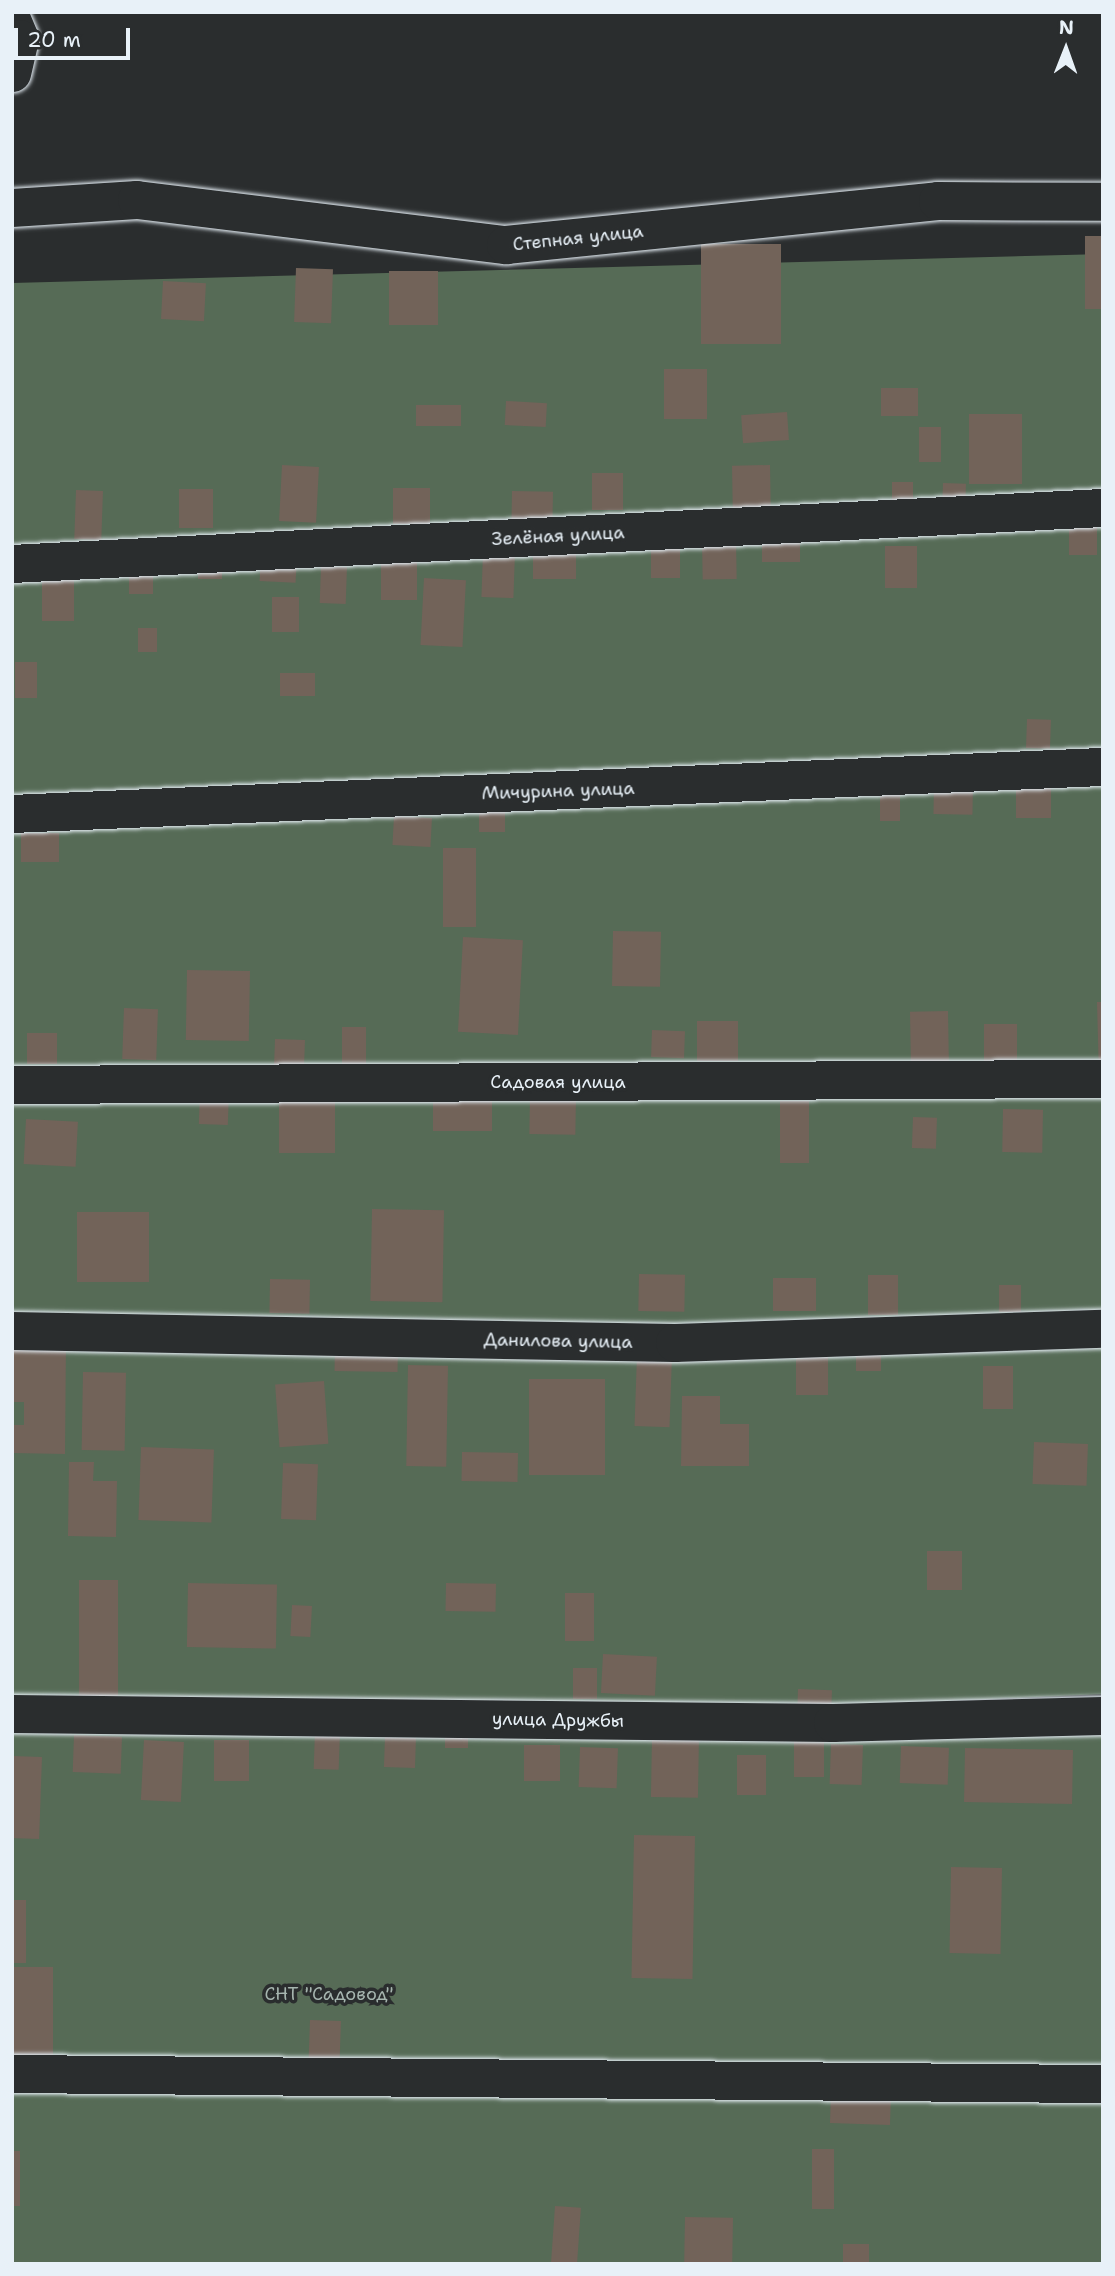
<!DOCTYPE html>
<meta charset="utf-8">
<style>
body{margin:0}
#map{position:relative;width:1115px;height:2276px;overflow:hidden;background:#2a2d2e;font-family:"Shantell Sans",sans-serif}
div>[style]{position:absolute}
.green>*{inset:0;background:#566b56;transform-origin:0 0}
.building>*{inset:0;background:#726359;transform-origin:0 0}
.roads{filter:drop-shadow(0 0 2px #e8f1f8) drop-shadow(0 0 2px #e8f1f8)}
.minor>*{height:38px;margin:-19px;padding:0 19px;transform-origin:19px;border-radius:19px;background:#2a2d2e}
span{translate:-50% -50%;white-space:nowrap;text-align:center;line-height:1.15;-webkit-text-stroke:7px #2a2d2e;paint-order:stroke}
.street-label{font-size:18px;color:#e8f1f8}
.park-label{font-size:18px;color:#a6b5af}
.frame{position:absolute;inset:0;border:14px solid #e8f1f8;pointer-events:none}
.north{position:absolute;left:1031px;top:14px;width:70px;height:70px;-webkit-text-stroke:5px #2a2d2e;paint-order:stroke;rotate:1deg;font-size:19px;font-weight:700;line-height:28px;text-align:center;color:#e8f1f8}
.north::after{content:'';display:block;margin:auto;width:24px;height:32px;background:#e8f1f8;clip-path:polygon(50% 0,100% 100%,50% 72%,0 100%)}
.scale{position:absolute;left:14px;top:28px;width:116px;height:32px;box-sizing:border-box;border:4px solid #e8f1f8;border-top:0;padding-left:9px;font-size:21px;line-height:24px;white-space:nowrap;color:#e8f1f8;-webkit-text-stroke:5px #2a2d2e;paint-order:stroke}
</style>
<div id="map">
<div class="green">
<div style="clip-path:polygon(1103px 254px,1103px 1694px,858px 1705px,12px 1706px,12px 283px)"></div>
<div style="left:12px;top:1728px;width:1091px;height:536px"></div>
</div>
<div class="building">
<div style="left:1085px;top:236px;width:18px;height:73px"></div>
<div style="left:701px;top:244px;width:80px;height:100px"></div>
<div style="left:296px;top:268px;width:37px;height:54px;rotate:2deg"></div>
<div style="left:389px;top:271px;width:49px;height:54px"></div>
<div style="left:163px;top:281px;width:43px;height:38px;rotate:3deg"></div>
<div style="left:664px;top:369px;width:43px;height:50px"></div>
<div style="left:918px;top:388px;width:28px;height:37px;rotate:90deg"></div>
<div style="left:506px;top:401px;width:41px;height:24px;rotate:3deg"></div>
<div style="left:416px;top:405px;width:45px;height:21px"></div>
<div style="left:787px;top:412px;width:28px;height:46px;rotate:86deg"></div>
<div style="left:1022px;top:414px;width:70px;height:53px;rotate:90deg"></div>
<div style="left:919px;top:427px;width:22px;height:35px"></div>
<div style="left:282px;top:465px;width:37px;height:56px;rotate:3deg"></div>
<div style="left:770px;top:465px;width:43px;height:38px;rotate:89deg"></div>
<div style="left:592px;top:473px;width:31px;height:37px"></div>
<div style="left:913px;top:482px;width:20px;height:21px;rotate:90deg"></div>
<div style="left:943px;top:483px;width:23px;height:14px;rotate:2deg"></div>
<div style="left:393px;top:488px;width:37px;height:36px"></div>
<div style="left:179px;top:489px;width:34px;height:39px"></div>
<div style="left:76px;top:490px;width:27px;height:49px;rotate:2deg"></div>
<div style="left:512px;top:491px;width:41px;height:30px;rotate:1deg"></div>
<div style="left:1069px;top:527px;width:28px;height:28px"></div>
<div style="left:800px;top:536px;width:26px;height:38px;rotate:90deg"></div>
<div style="left:736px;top:540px;width:39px;height:34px;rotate:89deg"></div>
<div style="left:533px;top:545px;width:43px;height:34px"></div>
<div style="left:651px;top:545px;width:29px;height:33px"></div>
<div style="left:885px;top:546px;width:32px;height:42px"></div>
<div style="left:483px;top:552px;width:32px;height:45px;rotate:2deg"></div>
<div style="left:261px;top:554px;width:36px;height:27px;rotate:3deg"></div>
<div style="left:198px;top:556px;width:24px;height:23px"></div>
<div style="left:381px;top:559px;width:36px;height:41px"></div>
<div style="left:129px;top:565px;width:24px;height:29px"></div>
<div style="left:321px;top:566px;width:26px;height:37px;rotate:2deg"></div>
<div style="left:42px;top:574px;width:32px;height:47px"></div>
<div style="left:424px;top:578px;width:42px;height:67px;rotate:3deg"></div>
<div style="left:272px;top:597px;width:27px;height:35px"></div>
<div style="left:138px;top:628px;width:19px;height:24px"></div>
<div style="left:15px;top:662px;width:22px;height:36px"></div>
<div style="left:280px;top:673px;width:35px;height:23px"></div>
<div style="left:1027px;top:719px;width:24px;height:29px;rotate:2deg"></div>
<div style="left:1016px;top:778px;width:35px;height:40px"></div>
<div style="left:934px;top:783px;width:39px;height:31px;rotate:1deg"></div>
<div style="left:880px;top:791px;width:20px;height:30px"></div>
<div style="left:479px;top:809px;width:26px;height:23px"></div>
<div style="left:394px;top:816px;width:38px;height:29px;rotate:3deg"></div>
<div style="left:21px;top:833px;width:38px;height:29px"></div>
<div style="left:443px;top:848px;width:33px;height:79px"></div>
<div style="left:613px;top:931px;width:48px;height:55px;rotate:1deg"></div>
<div style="left:463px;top:937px;width:60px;height:95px;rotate:3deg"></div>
<div style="left:187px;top:970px;width:63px;height:70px;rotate:1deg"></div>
<div style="clip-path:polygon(1097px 1002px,1103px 1002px,1103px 1076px,1099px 1076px)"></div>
<div style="left:124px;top:1008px;width:34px;height:51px;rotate:2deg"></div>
<div style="left:948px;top:1011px;width:55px;height:38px;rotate:89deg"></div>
<div style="left:697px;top:1021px;width:41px;height:40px"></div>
<div style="left:1017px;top:1024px;width:43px;height:33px;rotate:90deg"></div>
<div style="left:342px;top:1027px;width:24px;height:38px"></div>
<div style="left:652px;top:1030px;width:33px;height:27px;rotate:2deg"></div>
<div style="left:27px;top:1033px;width:30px;height:31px"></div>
<div style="left:275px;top:1039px;width:30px;height:28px;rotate:2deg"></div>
<div style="left:200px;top:1090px;width:29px;height:34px;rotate:2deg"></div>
<div style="left:530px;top:1096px;width:46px;height:38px;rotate:1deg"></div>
<div style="left:279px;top:1098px;width:56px;height:55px"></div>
<div style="left:433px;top:1098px;width:59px;height:33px"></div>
<div style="left:780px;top:1101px;width:29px;height:62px"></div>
<div style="left:1003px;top:1109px;width:40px;height:43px;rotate:1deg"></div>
<div style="left:913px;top:1117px;width:24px;height:31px;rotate:2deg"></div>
<div style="left:26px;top:1119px;width:52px;height:45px;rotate:3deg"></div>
<div style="left:372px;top:1209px;width:72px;height:92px;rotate:1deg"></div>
<div style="left:77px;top:1212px;width:72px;height:70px"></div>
<div style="left:639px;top:1274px;width:46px;height:37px;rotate:1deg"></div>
<div style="left:868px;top:1275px;width:30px;height:40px"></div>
<div style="left:816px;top:1278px;width:33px;height:43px;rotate:90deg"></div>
<div style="left:270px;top:1279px;width:40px;height:34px;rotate:1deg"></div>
<div style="left:999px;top:1285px;width:22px;height:27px"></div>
<div style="clip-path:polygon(12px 1341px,66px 1342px,65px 1454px,12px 1453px,12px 1425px,24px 1425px,24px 1402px,12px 1402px)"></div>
<div style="left:335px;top:1344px;width:63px;height:27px;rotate:1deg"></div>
<div style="left:856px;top:1348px;width:25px;height:23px"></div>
<div style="left:796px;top:1354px;width:32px;height:41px"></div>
<div style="left:637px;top:1355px;width:35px;height:71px;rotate:2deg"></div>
<div style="left:408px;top:1365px;width:40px;height:101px;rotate:1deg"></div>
<div style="left:983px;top:1366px;width:30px;height:43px"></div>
<div style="left:83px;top:1372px;width:43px;height:78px;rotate:1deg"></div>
<div style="left:529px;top:1379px;width:76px;height:96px"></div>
<div style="left:324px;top:1381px;width:63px;height:49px;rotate:86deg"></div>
<div style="clip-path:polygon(682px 1396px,720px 1396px,720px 1424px,749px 1424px,749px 1466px,681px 1466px)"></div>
<div style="left:1034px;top:1442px;width:54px;height:42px;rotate:2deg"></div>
<div style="left:141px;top:1447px;width:73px;height:73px;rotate:2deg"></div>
<div style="left:462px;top:1452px;width:56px;height:29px;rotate:1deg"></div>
<div style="clip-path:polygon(69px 1462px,94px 1462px,93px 1481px,117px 1481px,116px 1537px,68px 1536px)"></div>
<div style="left:283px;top:1463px;width:35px;height:56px;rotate:2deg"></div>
<div style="left:927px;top:1551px;width:35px;height:39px"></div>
<div style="left:79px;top:1580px;width:39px;height:124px"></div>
<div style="left:188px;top:1583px;width:89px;height:64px;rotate:1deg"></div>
<div style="left:446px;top:1583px;width:50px;height:28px;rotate:1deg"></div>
<div style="left:565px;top:1593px;width:29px;height:48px"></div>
<div style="left:292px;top:1605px;width:20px;height:31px;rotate:3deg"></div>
<div style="left:603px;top:1654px;width:54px;height:39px;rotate:3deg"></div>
<div style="left:573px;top:1668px;width:24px;height:31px"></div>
<div style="left:798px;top:1689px;width:34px;height:25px;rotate:2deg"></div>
<div style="left:445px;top:1729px;width:23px;height:19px"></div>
<div style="left:315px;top:1731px;width:25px;height:38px;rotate:2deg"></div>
<div style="left:74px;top:1735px;width:48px;height:37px;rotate:2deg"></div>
<div style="left:652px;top:1736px;width:47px;height:61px;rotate:1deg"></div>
<div style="left:385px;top:1737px;width:31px;height:30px;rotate:2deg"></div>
<div style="left:794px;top:1739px;width:30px;height:38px"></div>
<div style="left:144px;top:1740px;width:40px;height:60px;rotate:3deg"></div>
<div style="left:214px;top:1740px;width:35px;height:41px"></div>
<div style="left:831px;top:1744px;width:32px;height:40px;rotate:2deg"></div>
<div style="left:524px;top:1745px;width:36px;height:36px"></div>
<div style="left:901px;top:1746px;width:48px;height:37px;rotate:2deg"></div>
<div style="left:580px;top:1747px;width:38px;height:40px;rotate:2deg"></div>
<div style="left:965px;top:1748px;width:108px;height:54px;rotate:1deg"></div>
<div style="left:737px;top:1755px;width:29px;height:40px"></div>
<div style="left:12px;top:1756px;width:30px;height:82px;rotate:2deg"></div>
<div style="left:634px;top:1835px;width:61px;height:143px;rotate:1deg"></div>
<div style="left:951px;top:1867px;width:51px;height:86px;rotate:1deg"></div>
<div style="left:12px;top:1900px;width:14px;height:63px"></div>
<div style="left:12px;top:1967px;width:41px;height:93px"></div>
<div style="left:310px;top:2020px;width:31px;height:38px;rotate:2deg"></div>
<div style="left:831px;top:2094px;width:60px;height:29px;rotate:2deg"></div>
<div style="left:812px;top:2149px;width:22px;height:60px"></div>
<div style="left:12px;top:2151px;width:8px;height:55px"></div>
<div style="left:555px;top:2206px;width:26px;height:57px;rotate:4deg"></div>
<div style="left:685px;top:2217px;width:48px;height:47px;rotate:1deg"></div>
<div style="left:843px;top:2244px;width:26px;height:20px"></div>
</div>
<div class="roads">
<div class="minor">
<div style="left:12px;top:20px;width:21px;rotate:67deg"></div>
<div style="left:20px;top:39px;width:35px;rotate:103deg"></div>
<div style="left:12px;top:208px;width:125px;rotate:-3.7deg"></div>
<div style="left:137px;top:200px;width:372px;rotate:7deg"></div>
<div style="left:506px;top:245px;width:434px;rotate:-5.8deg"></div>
<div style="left:938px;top:201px;width:165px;rotate:0.3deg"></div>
<div style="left:12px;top:564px;width:1092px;rotate:-2.94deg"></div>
<div style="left:12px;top:814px;width:1092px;rotate:-2.47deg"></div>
<div style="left:12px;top:1085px;width:1091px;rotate:-0.32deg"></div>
<div style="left:12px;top:1331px;width:663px;rotate:1.04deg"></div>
<div style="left:675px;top:1343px;width:428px;rotate:-1.9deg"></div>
<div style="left:12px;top:1714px;width:821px;rotate:0.63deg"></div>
<div style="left:833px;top:1723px;width:270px;rotate:-1.5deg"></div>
<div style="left:12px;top:2074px;width:1091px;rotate:0.53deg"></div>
</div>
</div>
<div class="street-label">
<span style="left:578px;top:238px;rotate:-6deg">Степная улица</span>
<span style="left:558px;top:536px;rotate:-3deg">Зелёная улица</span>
<span style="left:558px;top:791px;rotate:-2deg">Мичурина улица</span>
<span style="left:558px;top:1082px">Садовая улица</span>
<span style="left:558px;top:1341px;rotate:1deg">Данилова улица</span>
<span style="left:558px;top:1720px;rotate:1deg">улица Дружбы</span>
</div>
<div class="park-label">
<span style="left:329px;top:1994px">СНТ "Садовод"</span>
</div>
<div class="frame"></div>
<div class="north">N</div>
<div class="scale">20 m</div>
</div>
